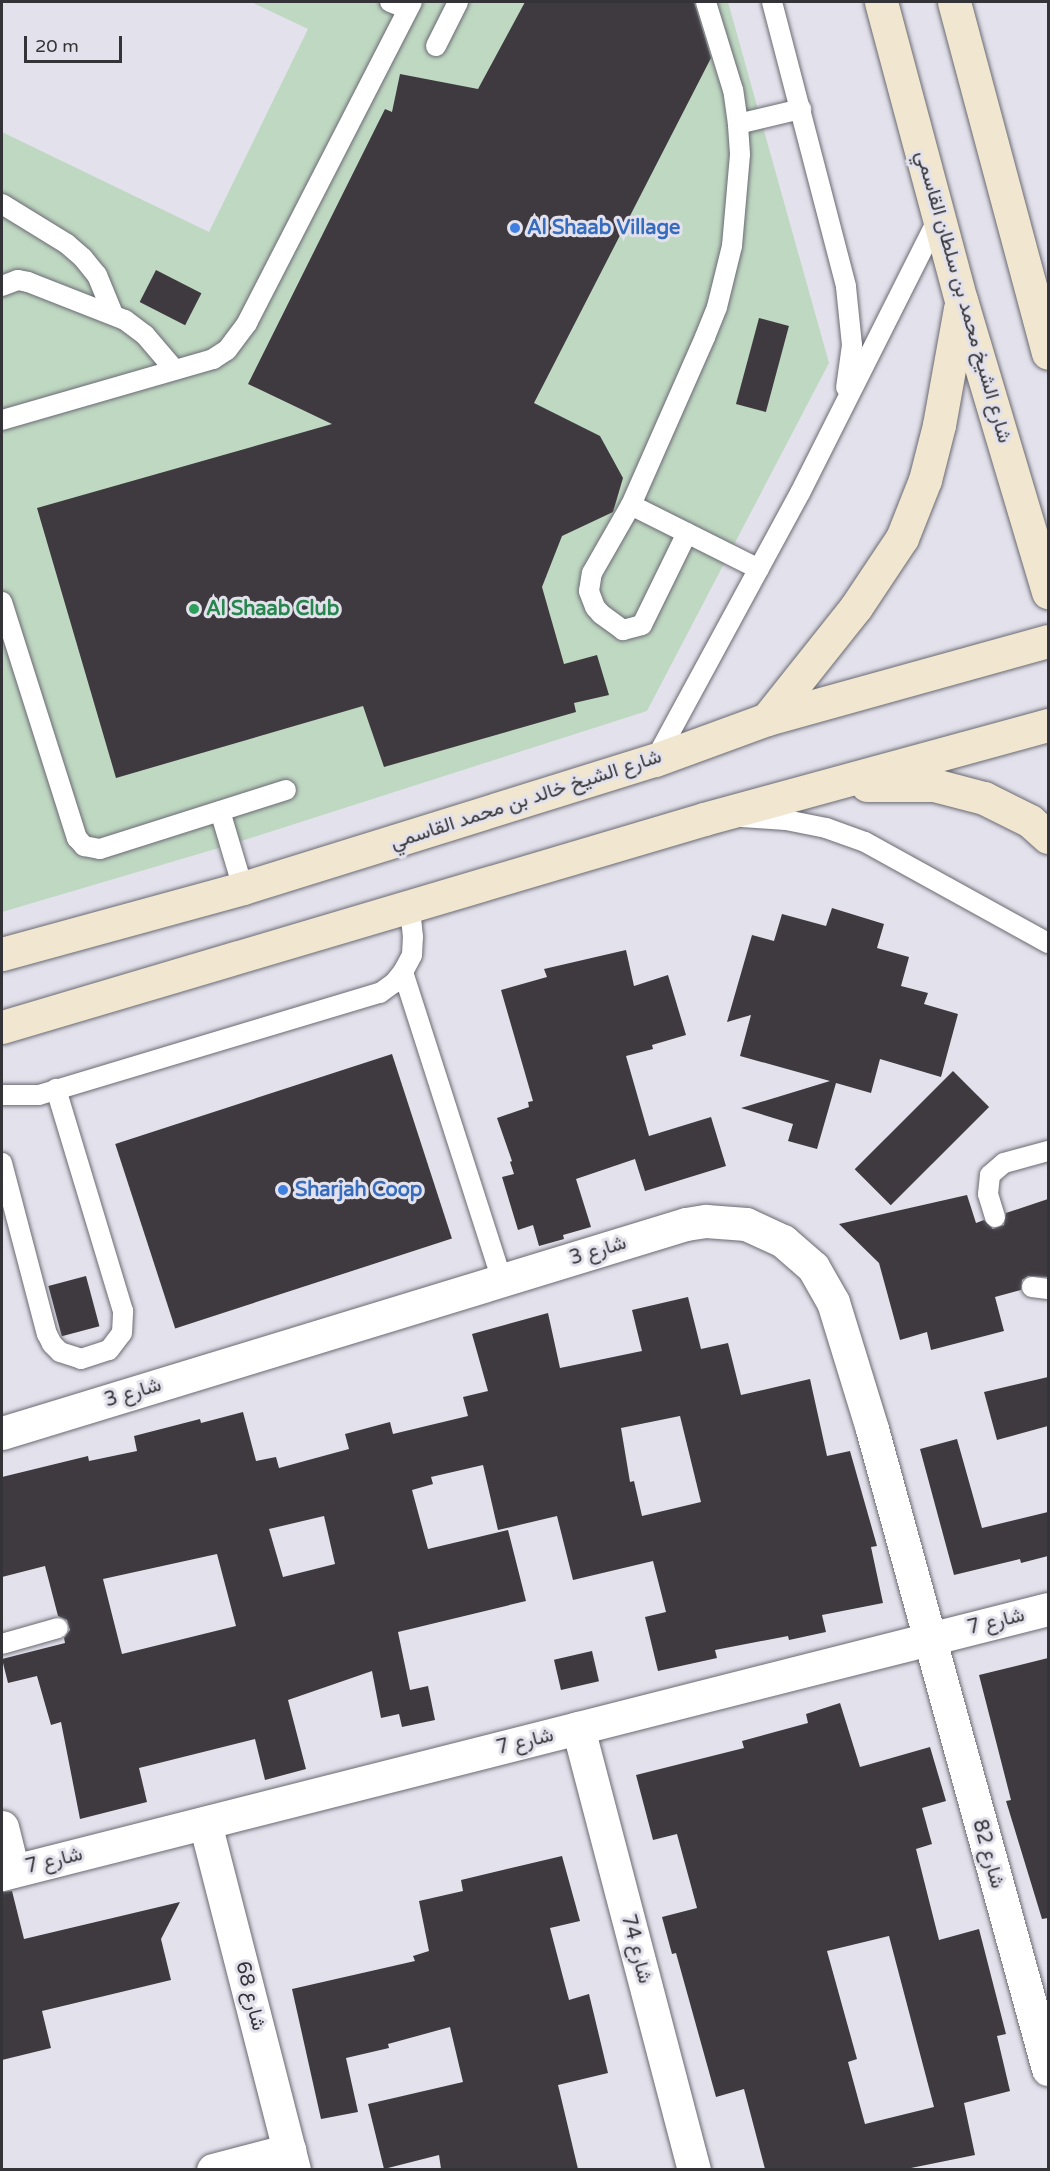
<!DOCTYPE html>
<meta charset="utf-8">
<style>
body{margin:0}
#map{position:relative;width:1050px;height:2171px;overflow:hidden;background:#e3e2ec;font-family:"Varela Round",Vazirmatn,sans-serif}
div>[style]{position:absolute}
.green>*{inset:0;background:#bfd8c2}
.building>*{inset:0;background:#3f3a40;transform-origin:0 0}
.roads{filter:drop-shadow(0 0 2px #6b6a73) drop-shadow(0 0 2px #6b6a73)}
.lane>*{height:20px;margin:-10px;padding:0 10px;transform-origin:10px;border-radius:10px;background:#fff}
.street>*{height:33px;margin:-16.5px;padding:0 16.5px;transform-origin:16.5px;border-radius:16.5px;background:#fff}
.secondary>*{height:33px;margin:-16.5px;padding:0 16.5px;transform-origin:16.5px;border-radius:16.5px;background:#f1e7d0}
.dots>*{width:16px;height:16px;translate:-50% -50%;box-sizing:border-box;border:3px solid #e3e2ec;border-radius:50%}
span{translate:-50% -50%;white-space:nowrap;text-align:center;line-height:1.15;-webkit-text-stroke:6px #e3e2ec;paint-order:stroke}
.shop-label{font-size:20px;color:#366cbe;font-weight:700}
.left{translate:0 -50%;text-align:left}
.street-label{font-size:20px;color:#343438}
.leisure-label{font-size:20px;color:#27864d;font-weight:700}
.frame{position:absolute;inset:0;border:3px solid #343438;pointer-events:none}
.scale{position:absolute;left:24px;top:36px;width:98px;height:27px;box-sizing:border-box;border:3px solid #343438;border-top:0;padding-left:8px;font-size:18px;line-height:21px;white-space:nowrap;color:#343438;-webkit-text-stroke:4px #e3e2ec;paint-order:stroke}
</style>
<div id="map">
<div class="green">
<div style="clip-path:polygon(251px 2px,728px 2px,829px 363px,647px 711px,229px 845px,2px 912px,2px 132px,209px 232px,308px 29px)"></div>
</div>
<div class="building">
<div style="clip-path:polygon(525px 2px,694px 2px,711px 58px,534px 403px,600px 436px,623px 478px,613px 512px,562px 536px,542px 587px,564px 664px,597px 655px,609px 695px,574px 703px,576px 712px,384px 767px,363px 706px,116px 778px,37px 508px,332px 424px,248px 384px,385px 109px,392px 112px,400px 74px,478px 89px)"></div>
<div style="left:156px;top:270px;width:51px;height:36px;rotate:27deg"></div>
<div style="left:759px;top:318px;width:31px;height:89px;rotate:15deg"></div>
<div style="clip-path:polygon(832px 908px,884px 924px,877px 948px,909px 957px,901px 986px,928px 993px,924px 1004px,958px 1014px,941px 1077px,880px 1059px,871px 1093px,836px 1083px,817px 1149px,788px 1141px,793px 1124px,741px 1108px,830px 1081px,740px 1056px,751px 1015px,727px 1022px,752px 935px,774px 941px,782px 914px,826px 926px)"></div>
<div style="clip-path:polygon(626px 950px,634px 986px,668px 975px,686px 1035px,652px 1045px,653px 1049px,626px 1056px,649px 1136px,711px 1117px,726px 1166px,645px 1191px,635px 1159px,576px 1179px,591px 1227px,563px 1235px,564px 1239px,539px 1246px,533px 1225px,518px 1230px,502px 1177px,514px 1174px,510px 1162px,512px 1161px,497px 1118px,529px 1107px,528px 1102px,533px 1101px,501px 990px,547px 977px,544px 969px)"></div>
<div style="left:392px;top:1054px;width:194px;height:291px;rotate:72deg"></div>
<div style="left:953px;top:1071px;width:51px;height:139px;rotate:45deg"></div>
<div style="clip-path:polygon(967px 1195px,976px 1223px,984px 1220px,993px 1229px,1004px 1225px,1006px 1213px,1048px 1199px,1048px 1277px,1028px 1276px,1022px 1280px,1021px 1290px,995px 1297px,1004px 1331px,931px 1350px,927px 1332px,900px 1340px,879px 1263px,839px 1224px)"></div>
<div style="left:86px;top:1276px;width:52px;height:39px;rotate:75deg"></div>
<div style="clip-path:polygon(evenodd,688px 1297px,701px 1349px,728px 1343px,741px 1395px,810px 1379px,827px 1456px,850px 1451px,877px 1546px,871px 1547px,883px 1603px,822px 1615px,826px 1632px,789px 1640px,788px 1636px,715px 1650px,717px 1658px,658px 1671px,645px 1617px,666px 1612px,653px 1561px,573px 1580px,557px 1516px,498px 1530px,483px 1465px,431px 1477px,433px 1484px,412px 1490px,428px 1549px,508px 1530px,526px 1601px,398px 1632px,410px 1690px,428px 1686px,435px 1720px,402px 1727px,399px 1714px,381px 1718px,372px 1671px,288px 1700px,306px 1769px,265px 1780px,255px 1739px,139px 1768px,147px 1802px,80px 1819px,61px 1722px,51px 1725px,37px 1676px,8px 1683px,2px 1659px,65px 1643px,64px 1638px,70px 1630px,67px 1620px,58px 1616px,45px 1566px,2px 1577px,2px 1477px,88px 1456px,89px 1461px,137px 1451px,134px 1436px,200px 1419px,201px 1423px,243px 1412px,256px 1461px,276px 1457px,279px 1468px,349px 1449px,345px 1434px,390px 1422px,393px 1434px,468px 1416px,463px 1397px,488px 1391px,472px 1334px,548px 1313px,560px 1368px,642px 1351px,632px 1310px,688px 1297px,680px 1416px,701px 1502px,642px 1516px,634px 1481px,630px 1482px,621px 1428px,680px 1416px,688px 1297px,324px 1516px,335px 1564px,283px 1577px,269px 1529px,324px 1516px,688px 1297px,217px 1554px,236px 1626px,122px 1654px,103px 1579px,217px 1554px)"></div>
<div style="clip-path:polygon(1048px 1377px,1048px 1426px,997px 1440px,984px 1392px)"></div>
<div style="clip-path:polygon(957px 1439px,982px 1528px,1048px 1512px,1048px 1556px,1021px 1563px,1020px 1559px,954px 1575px,920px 1449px)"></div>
<div style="left:592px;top:1651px;width:31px;height:39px;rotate:77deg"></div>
<div style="clip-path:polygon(1048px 1658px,1048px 1918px,1042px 1919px,1006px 1801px,1011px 1800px,979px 1675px)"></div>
<div style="clip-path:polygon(evenodd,840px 1703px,860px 1767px,930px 1747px,946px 1801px,922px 1808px,932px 1844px,916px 1849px,939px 1940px,979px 1929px,1006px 2034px,997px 2036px,1010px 2091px,964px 2103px,975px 2155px,906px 2169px,765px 2169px,744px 2089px,716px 2097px,676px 1953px,672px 1954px,662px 1917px,697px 1908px,677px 1834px,653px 1840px,636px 1775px,744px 1748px,742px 1741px,808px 1723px,806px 1714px,840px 1703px,889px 1936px,934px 2107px,865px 2124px,848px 2062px,857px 2059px,827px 1951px,889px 1936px)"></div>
<div style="clip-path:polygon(562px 1856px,580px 1921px,550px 1928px,569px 2000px,589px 1994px,608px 2073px,558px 2085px,578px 2169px,441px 2169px,439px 2155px,384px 2169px,368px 2104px,463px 2082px,450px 2027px,388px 2044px,389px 2048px,346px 2058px,358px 2112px,321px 2119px,292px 1989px,415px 1961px,413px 1956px,429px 1951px,419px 1901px,463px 1891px,461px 1880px)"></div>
<div style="clip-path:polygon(12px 1891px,24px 1939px,180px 1902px,161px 1939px,171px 1980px,42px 2011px,51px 2048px,2px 2060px,2px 1892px)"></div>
</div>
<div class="roads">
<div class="lane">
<div style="left:390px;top:2px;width:19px;rotate:21deg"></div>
<div style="left:772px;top:2px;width:294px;rotate:75.4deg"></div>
<div style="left:846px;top:287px;width:58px;rotate:84.1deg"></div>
<div style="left:852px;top:345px;width:43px;rotate:97.9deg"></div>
<div style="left:436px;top:46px;width:49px;rotate:-63.4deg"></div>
<div style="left:738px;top:124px;width:65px;rotate:-13.4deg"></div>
<div style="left:2px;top:204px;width:76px;rotate:31.6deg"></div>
<div style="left:67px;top:244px;width:21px;rotate:41deg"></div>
<div style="left:83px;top:258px;width:22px;rotate:51deg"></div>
<div style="left:97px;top:275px;width:42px;rotate:67.7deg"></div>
<div style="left:2px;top:286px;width:17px;rotate:-21deg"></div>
<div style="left:18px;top:280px;width:10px;rotate:11deg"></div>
<div style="left:28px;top:282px;width:104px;rotate:21.4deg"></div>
<div style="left:125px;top:320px;width:25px;rotate:37deg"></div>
<div style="left:145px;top:335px;width:45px;rotate:49.5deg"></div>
<div style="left:2px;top:420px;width:220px;rotate:-16.1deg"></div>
<div style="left:213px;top:359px;width:17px;rotate:-33deg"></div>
<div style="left:227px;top:350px;width:34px;rotate:-53deg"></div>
<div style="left:247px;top:323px;width:361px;rotate:-62.8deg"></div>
<div style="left:631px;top:505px;width:143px;rotate:26.6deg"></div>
<div style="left:687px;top:533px;width:102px;rotate:116.1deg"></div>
<div style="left:642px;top:625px;width:20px;rotate:165deg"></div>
<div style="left:623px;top:630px;width:27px;rotate:-144deg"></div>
<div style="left:601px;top:614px;width:9px;rotate:-131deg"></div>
<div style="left:595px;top:607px;width:17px;rotate:-111deg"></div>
<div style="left:589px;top:591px;width:18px;rotate:-81deg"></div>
<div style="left:592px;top:573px;width:78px;rotate:-60.2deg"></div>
<div style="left:631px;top:505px;width:184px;rotate:-66.2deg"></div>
<div style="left:705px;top:337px;width:32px;rotate:-68deg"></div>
<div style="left:717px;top:307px;width:63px;rotate:-76.2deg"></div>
<div style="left:732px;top:246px;width:92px;rotate:-85deg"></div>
<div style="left:740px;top:154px;width:30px;rotate:-94deg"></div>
<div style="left:738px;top:124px;width:34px;rotate:-98deg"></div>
<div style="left:733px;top:90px;width:92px;rotate:-107.1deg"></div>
<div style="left:2px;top:602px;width:248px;rotate:72.4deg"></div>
<div style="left:77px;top:838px;width:11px;rotate:49deg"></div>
<div style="left:84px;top:846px;width:16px;rotate:11deg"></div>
<div style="left:100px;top:849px;width:195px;rotate:-17.6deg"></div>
<div style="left:655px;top:760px;width:304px;rotate:-61.5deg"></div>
<div style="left:800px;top:493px;width:309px;rotate:-63.3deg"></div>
<div style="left:220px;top:811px;width:80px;rotate:73.4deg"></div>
<div style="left:742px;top:817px;width:44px;rotate:3.9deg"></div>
<div style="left:786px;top:820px;width:41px;rotate:11.3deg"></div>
<div style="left:826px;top:828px;width:41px;rotate:19.7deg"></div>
<div style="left:865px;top:842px;width:209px;rotate:28.9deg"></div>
<div style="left:403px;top:972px;width:324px;rotate:72.2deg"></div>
<div style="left:2px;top:1095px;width:37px"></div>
<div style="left:39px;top:1095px;width:356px;rotate:-16.7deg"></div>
<div style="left:380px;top:993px;width:17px;rotate:-36deg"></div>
<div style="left:394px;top:983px;width:14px;rotate:-51deg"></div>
<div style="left:403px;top:972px;width:19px;rotate:-62deg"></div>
<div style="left:412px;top:955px;width:18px;rotate:-87deg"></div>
<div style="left:413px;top:937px;width:29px;rotate:-96deg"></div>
<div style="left:2px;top:1163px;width:177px;rotate:75.3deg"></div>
<div style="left:47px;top:1334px;width:11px;rotate:63deg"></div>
<div style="left:52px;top:1344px;width:11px;rotate:45deg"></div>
<div style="left:60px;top:1352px;width:22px;rotate:18deg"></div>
<div style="left:81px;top:1359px;width:29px;rotate:-18deg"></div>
<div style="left:109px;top:1350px;width:21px;rotate:-53deg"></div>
<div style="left:122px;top:1333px;width:22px;rotate:-87deg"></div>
<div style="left:123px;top:1311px;width:232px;rotate:-106.8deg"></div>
<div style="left:995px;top:1217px;width:24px;rotate:-107deg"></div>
<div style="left:988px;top:1194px;width:19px;rotate:-84deg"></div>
<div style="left:990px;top:1175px;width:18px;rotate:-41deg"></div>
<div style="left:1004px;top:1163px;width:46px;rotate:-15.3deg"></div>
<div style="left:1032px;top:1287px;width:16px;rotate:7deg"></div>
<div style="left:2px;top:1644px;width:58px;rotate:-15.9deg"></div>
</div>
<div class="street">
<div style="left:2px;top:1433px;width:715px;rotate:-16.99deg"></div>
<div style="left:686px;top:1224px;width:20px;rotate:-9deg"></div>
<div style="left:706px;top:1221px;width:40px;rotate:4.3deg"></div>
<div style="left:746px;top:1224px;width:41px;rotate:24.7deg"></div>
<div style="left:783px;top:1241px;width:40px;rotate:41deg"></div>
<div style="left:813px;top:1267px;width:40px;rotate:60.3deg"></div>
<div style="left:833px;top:1302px;width:133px;rotate:72.9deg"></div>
<div style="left:872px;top:1429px;width:664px;rotate:74.62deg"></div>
<div style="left:578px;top:1728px;width:457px;rotate:75.3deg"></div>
<div style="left:205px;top:1823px;width:358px;rotate:75.6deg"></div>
<div style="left:2px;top:1827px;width:45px;rotate:76deg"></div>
<div style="left:2px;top:1874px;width:1079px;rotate:-14.22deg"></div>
<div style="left:213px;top:2170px;width:79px;rotate:-14.7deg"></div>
</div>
<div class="secondary">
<div style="left:881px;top:2px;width:309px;rotate:75deg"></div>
<div style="left:961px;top:300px;width:305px;rotate:73.4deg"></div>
<div style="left:954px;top:2px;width:363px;rotate:75deg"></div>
<div style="left:767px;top:719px;width:143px;rotate:-51.5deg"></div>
<div style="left:856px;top:607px;width:83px;rotate:-56.3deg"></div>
<div style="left:902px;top:538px;width:62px;rotate:-68.4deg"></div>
<div style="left:925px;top:480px;width:57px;rotate:-75.7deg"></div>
<div style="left:939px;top:425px;width:119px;rotate:-79.8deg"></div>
<div style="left:867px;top:785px;width:67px"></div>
<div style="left:934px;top:785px;width:52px;rotate:14.6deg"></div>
<div style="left:984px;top:798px;width:51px;rotate:26.6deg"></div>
<div style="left:1030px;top:821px;width:24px;rotate:42deg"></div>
<div style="left:2px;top:954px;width:250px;rotate:-15.3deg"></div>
<div style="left:243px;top:888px;width:431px;rotate:-17.3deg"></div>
<div style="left:655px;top:760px;width:119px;rotate:-20.1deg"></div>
<div style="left:767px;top:719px;width:292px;rotate:-15.5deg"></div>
<div style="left:2px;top:1027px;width:732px;rotate:-16.5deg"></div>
<div style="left:704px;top:819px;width:357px;rotate:-15.3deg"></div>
</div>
</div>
<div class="dots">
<div style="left:515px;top:228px;background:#3f7fe0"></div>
<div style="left:194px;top:609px;background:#2e9e5b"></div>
<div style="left:283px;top:1190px;background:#3f7fe0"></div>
</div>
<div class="shop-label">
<span class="left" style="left:527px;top:228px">Al Shaab Village</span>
<span class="left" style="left:295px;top:1190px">Sharjah Coop</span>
</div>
<div class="street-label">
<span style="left:963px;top:297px;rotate:74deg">شارع الشيخ محمد بن سلطان القاسمي</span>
<span style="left:526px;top:800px;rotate:-18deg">شارع الشيخ خالد بن محمد القاسمي</span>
<span style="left:598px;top:1251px;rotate:-17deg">شارع 3</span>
<span style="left:133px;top:1393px;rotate:-17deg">شارع 3</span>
<span style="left:996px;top:1622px;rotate:-14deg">شارع 7</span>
<span style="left:525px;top:1742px;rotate:-14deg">شارع 7</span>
<span style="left:988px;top:1854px;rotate:74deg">شارع 82</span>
<span style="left:54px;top:1861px;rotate:-14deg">شارع 7</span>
<span style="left:636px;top:1949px;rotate:75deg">شارع 74</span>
<span style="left:250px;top:1996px;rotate:76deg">شارع 68</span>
</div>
<div class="leisure-label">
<span class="left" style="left:206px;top:609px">Al Shaab Club</span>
</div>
<div class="frame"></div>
<div class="scale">20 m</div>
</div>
